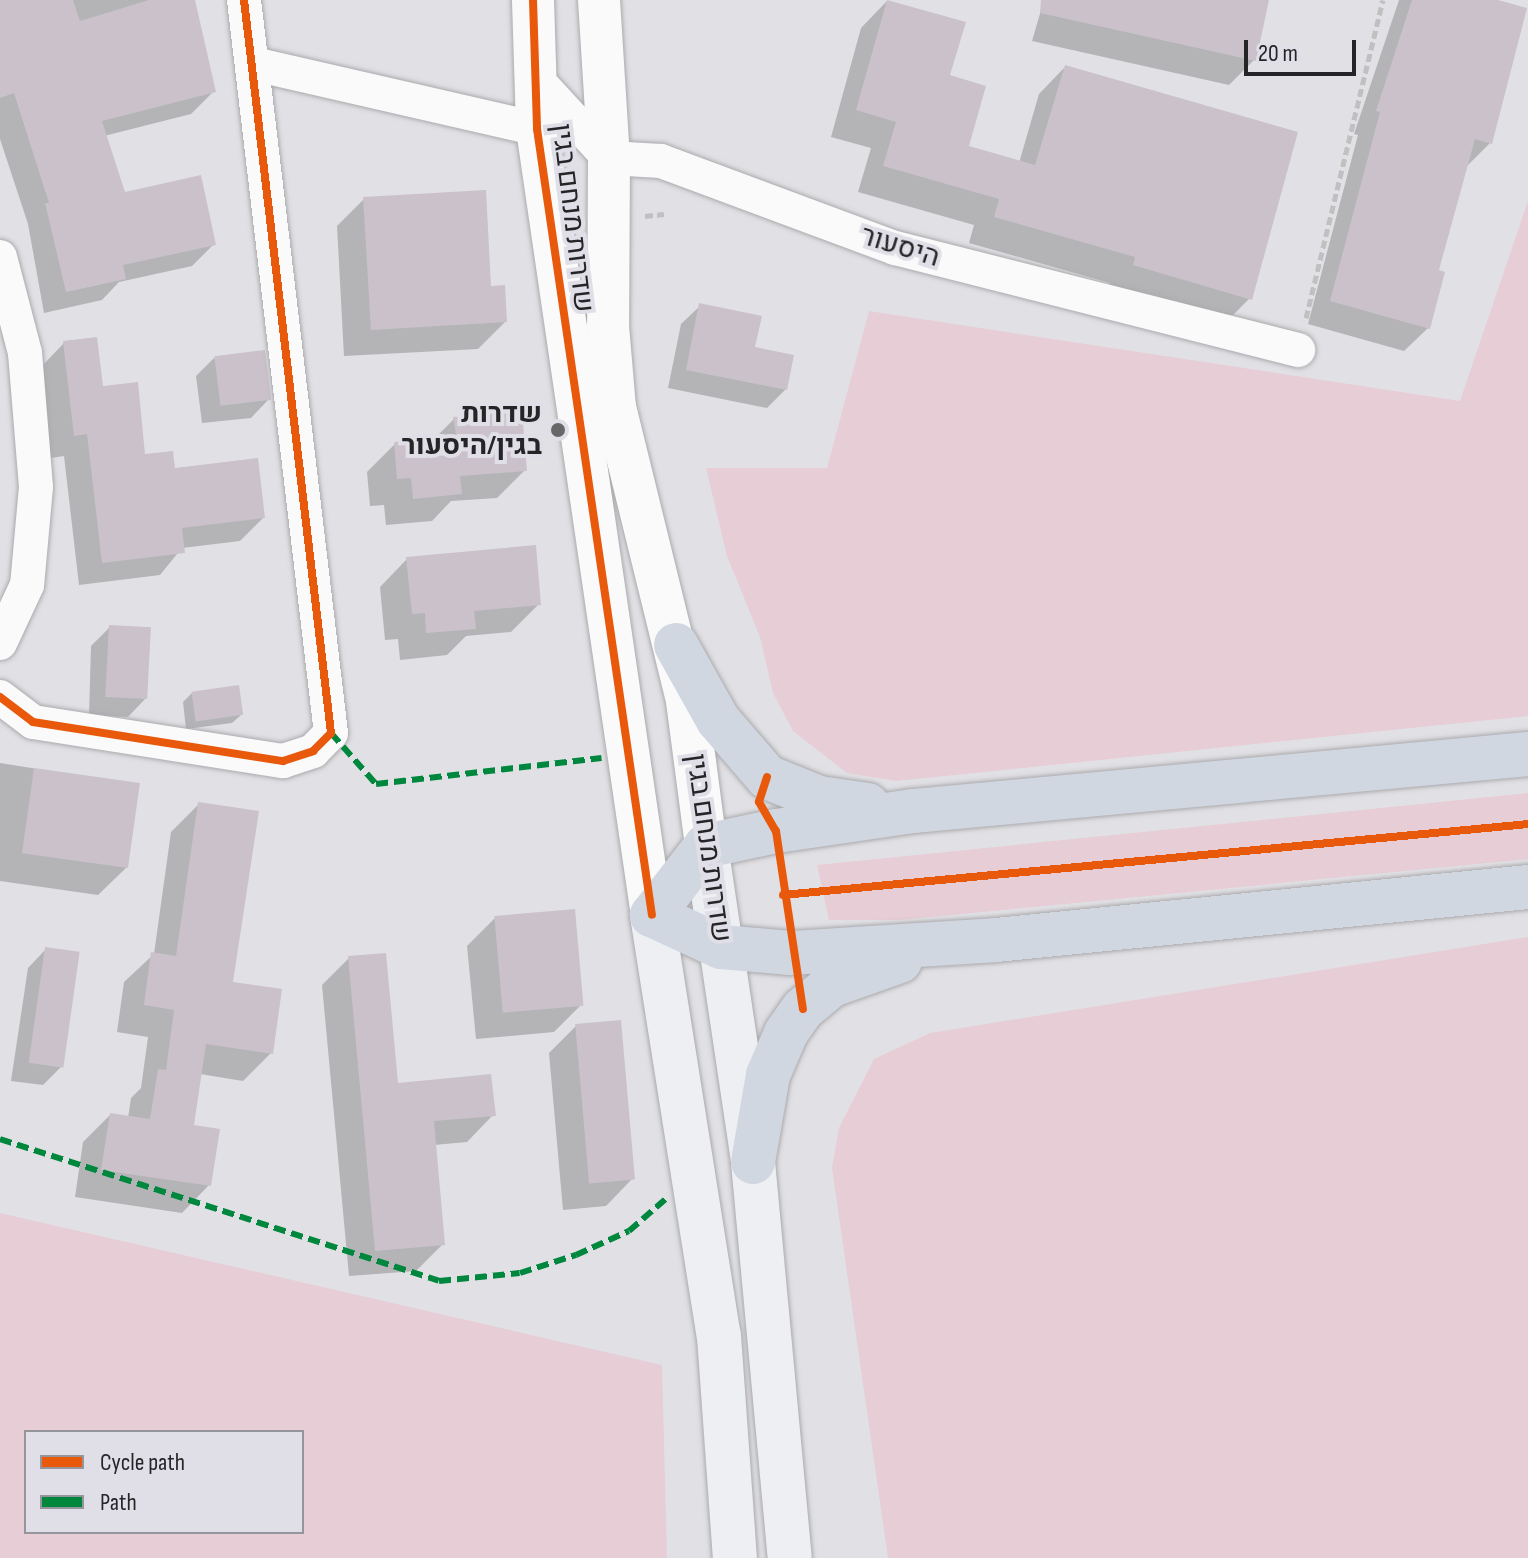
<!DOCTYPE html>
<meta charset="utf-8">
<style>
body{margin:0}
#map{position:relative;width:1528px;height:1558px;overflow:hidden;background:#e1e1e5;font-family:"Sofia Sans Condensed",Heebo,sans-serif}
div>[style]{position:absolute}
.green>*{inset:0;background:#e7cdd5}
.shadow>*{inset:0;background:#0003}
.building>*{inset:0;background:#cac1cb;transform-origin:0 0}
.path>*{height:5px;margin-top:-2.5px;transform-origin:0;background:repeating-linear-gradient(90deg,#c0c0c1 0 8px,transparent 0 12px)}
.roads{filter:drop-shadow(0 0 2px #abaaad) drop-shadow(0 0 2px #abaaad)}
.minor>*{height:34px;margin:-17px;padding:0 17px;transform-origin:17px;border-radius:17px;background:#fafafb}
.tertiary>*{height:42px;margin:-21px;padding:0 21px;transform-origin:21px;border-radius:21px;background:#fafafb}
.secondary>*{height:44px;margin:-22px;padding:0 22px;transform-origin:22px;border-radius:22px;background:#eeeff3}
.motorway>*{height:44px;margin:-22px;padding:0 22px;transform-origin:22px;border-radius:22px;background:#d1d7e0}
.quiet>*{height:6px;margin-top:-3px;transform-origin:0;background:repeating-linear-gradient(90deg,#00873e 0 12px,transparent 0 18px)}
.cycleway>*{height:8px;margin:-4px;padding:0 4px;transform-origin:4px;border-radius:4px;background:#e8590c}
.dots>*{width:22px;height:22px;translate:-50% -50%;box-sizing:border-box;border:4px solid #e0dfe7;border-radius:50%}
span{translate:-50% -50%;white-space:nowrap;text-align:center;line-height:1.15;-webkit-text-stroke:8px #e0dfe7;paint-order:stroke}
.street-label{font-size:28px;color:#252528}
.poi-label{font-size:28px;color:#252528;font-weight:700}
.right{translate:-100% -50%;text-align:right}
.legend{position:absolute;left:24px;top:1430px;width:280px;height:104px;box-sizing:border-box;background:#e0dfe7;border:2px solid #95959b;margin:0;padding:10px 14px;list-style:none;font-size:24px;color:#252528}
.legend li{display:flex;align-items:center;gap:16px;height:40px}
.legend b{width:40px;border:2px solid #95959b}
.scale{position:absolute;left:1244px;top:40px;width:112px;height:36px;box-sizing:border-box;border:4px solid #252528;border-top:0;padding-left:10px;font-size:24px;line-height:28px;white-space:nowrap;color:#252528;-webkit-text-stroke:6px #e0dfe7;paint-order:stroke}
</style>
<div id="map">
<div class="green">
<div style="clip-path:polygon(1528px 201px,1528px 716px,896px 781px,847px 773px,793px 731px,773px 693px,760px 637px,727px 556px,706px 468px,827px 468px,869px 311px,1460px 401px)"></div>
<div style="clip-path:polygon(1528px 793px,1528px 859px,901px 920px,829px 920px,817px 865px)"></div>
<div style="clip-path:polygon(1528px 937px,1528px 1558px,888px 1558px,832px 1168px,839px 1128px,874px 1059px,930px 1033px)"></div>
<div style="clip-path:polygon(evenodd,0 1213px,662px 1365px,667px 1558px,0 1558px,0 1213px,26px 1432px,302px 1432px,302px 1532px,26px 1532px,26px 1432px)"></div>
</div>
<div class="shadow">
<div style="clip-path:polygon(0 0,192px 0,213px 92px,191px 114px,104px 136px,123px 195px,214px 244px,192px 266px,119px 282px,102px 300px,44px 313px,28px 224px,0 139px)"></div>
<div style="clip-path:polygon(1044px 0,1267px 0,1254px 60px,1229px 85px,1032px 41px)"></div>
<div style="clip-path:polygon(1399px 0,1491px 0,1490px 143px,1467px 166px,1436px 271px,1428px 328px,1404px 351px,1308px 324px,1358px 135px,1354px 134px)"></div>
<div style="clip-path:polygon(887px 1px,948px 77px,966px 148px,1019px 163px,1039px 94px,1065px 67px,1250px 298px,1223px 325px,1108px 292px,1110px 283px,969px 243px,974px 225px,858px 192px,871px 148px,831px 137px,861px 28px)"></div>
<div style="clip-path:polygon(364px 199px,489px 288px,505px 322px,478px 349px,344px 356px,337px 226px)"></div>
<div style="clip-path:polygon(700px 306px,753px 348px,786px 389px,767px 408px,668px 388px,681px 324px)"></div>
<div style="clip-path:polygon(64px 343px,101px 388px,143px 456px,263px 518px,240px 541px,182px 548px,160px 575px,79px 585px,64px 456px,51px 458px,41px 367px)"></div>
<div style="clip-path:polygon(214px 358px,269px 399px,251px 418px,202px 423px,196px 376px)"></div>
<div style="clip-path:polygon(454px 419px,525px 470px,497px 498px,451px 501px,432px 521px,386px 525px,384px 505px,370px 506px,367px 472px,395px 444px,434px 439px)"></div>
<div style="clip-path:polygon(407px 559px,539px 604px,511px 632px,466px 636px,447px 655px,400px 660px,398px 639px,385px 640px,380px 587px)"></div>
<div style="clip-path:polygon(110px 627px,146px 698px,128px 717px,89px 715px,91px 646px)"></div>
<div style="clip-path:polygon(192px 693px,241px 715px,232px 723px,186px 729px,183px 702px)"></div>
<div style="clip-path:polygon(0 763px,138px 785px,126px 868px,98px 895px,0 881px)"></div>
<div style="clip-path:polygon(199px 804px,231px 984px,271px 1053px,243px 1081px,200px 1074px,192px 1127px,209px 1185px,182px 1213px,75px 1197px,83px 1142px,110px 1115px,128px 1118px,131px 1098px,141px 1088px,148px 1037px,117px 1032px,124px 982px,154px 954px,171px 832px)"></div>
<div style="clip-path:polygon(495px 918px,581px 1005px,554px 1032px,476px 1039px,467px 946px)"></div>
<div style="clip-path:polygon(46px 949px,61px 1067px,43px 1085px,11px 1081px,28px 968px)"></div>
<div style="clip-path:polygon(349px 958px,396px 1085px,493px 1115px,467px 1142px,434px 1145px,443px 1244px,416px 1271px,349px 1276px,322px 985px)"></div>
<div style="clip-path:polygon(576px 1026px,633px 1178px,606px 1206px,563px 1210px,549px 1053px)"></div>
</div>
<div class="building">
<div style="clip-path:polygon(0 0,73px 0,80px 21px,149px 0,195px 0,216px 92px,102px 121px,125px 192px,201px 175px,216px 245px,123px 265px,126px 279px,66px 292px,45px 203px,49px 203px,14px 93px,0 98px)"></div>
<div style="clip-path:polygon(887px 0,966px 22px,950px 75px,986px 86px,969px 146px,1035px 165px,1065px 65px,1298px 132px,1252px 300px,1133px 265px,1135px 257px,994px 217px,999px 199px,883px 166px,896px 122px,856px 110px)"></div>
<div style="clip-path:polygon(1041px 0,1269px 0,1256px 61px,1040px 13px)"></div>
<div style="clip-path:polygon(1412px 0,1498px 0,1527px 8px,1492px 144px,1475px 139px,1439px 270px,1445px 272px,1430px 329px,1330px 301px,1380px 112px,1376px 111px)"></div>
<div style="clip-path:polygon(486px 190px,491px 286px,505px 285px,507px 322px,371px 330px,363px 197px)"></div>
<div style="clip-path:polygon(699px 303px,762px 316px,755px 347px,794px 355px,787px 390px,686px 370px)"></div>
<div style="clip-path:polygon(97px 337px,103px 386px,138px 382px,145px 454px,173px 451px,175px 468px,258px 458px,265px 518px,182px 528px,185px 553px,102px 563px,87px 434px,74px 436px,63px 341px)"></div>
<div style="left:265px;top:350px;width:50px;height:51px;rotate:83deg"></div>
<div style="clip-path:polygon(522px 411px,527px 471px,460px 476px,462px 494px,413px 499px,411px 478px,397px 479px,394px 442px,456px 435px,453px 417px)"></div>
<div style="clip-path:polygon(536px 545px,541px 605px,474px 611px,476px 629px,426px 633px,425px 613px,412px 614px,406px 557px)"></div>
<div style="left:109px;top:625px;width:42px;height:72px;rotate:3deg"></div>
<div style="left:239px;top:685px;width:30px;height:48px;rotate:82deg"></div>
<div style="left:34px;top:768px;width:107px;height:86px;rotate:8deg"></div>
<div style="clip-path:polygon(198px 802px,259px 811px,233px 982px,282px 989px,273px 1054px,206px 1044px,194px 1125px,220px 1129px,211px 1186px,101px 1170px,110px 1113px,150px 1119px,158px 1069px,166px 1070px,174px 1010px,144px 1005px,151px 952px,176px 956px)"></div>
<div style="left:575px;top:909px;width:97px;height:81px;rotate:85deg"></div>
<div style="left:45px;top:947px;width:35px;height:117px;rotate:8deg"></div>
<div style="clip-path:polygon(386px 953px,398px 1083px,491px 1074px,496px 1116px,434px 1121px,445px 1245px,375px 1251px,348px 956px)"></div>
<div style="left:621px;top:1020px;width:160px;height:46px;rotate:85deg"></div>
</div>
<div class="path">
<div style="left:645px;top:216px;width:19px;rotate:-6deg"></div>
<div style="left:1306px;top:318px;width:327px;rotate:-76.4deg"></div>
</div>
<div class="roads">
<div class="minor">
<div style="left:254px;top:64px;width:290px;rotate:12.9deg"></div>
<div style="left:538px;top:81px;width:105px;rotate:47.3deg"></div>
<div style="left:609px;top:158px;width:52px;rotate:3.3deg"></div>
<div style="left:661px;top:161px;width:250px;rotate:20.4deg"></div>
<div style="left:895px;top:248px;width:416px;rotate:14.2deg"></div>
<div style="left:0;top:257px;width:99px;rotate:75.4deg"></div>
<div style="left:25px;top:353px;width:134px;rotate:85.3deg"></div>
<div style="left:36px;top:487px;width:98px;rotate:95.2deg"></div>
<div style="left:27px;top:585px;width:64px;rotate:115deg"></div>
<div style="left:0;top:697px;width:41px;rotate:37.1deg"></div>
<div style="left:33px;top:722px;width:253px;rotate:8.9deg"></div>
<div style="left:283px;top:761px;width:32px;rotate:-18deg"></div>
<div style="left:313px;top:751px;width:25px;rotate:-45deg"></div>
<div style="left:331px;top:733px;width:738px;rotate:-96.77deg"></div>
</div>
<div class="tertiary">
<div style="left:533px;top:0;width:129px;rotate:88.2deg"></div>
<div style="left:537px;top:129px;width:794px;rotate:81.68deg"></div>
<div style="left:599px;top:0;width:158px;rotate:86.4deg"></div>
<div style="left:609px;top:158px;width:168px;rotate:90.3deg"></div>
<div style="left:608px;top:326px;width:81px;rotate:85.1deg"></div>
<div style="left:615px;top:407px;width:303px;rotate:76.2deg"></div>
<div style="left:687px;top:701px;width:146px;rotate:82.5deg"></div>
</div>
<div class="secondary">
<div style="left:706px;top:846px;width:319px;rotate:81.5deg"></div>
<div style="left:753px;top:1162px;width:398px;rotate:84.7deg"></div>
<div style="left:652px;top:915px;width:426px;rotate:81deg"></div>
<div style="left:719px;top:1336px;width:223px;rotate:85.9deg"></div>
</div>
<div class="motorway">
<div style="left:676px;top:645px;width:86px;rotate:60.8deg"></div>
<div style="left:718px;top:720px;width:75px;rotate:49.3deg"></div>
<div style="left:767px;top:777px;width:56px;rotate:22deg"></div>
<div style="left:819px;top:798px;width:49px;rotate:8.3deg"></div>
<div style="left:1528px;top:754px;width:618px;rotate:174.7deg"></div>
<div style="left:913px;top:811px;width:138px;rotate:171.7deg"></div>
<div style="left:776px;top:831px;width:72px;rotate:167.9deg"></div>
<div style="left:706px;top:846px;width:88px;rotate:128deg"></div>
<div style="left:652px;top:915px;width:76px;rotate:24.9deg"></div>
<div style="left:721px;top:947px;width:70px;rotate:4.9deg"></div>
<div style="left:791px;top:953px;width:205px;rotate:-3.6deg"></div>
<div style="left:996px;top:940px;width:535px;rotate:-5.69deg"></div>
<div style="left:753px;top:1162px;width:88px;rotate:-80.2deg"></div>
<div style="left:768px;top:1075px;width:46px;rotate:-66.8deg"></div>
<div style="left:786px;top:1033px;width:29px;rotate:-55deg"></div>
<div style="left:803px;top:1009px;width:38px;rotate:-40deg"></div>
<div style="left:832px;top:985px;width:72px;rotate:-19.4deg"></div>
</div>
</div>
<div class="quiet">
<div style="left:331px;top:733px;width:68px;rotate:48.6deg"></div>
<div style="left:376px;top:784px;width:227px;rotate:-6.6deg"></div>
<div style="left:0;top:1139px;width:461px;rotate:17.9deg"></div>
<div style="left:439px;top:1281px;width:81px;rotate:-5.6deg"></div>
<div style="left:520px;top:1273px;width:59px;rotate:-17.8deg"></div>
<div style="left:576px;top:1255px;width:58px;rotate:-24.4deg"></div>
<div style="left:629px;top:1231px;width:52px;rotate:-41.1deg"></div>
</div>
<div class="cycleway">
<div style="left:533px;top:0;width:129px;rotate:88.2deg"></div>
<div style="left:537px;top:129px;width:794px;rotate:81.68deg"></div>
<div style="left:0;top:697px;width:41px;rotate:37.1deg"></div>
<div style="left:33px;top:722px;width:253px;rotate:8.9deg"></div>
<div style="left:283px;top:761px;width:32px;rotate:-18deg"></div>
<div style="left:313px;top:751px;width:25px;rotate:-45deg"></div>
<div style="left:331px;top:733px;width:738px;rotate:-96.77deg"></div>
<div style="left:767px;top:777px;width:26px;rotate:108deg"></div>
<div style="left:759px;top:802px;width:34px;rotate:60deg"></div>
<div style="left:776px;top:831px;width:180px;rotate:81.4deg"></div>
<div style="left:783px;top:895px;width:748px;rotate:-5.44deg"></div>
</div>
<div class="dots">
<div style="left:558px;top:430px;background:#67676a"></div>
</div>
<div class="street-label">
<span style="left:572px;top:218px;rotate:83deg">שדרות מנחם בגין</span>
<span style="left:900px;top:247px;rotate:17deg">היסעור</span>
<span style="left:708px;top:848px;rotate:82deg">שדרות מנחם בגין</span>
</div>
<div class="poi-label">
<span class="right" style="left:542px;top:430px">שדרות<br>בגין/היסעור</span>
</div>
<ul class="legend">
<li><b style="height:10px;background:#e8590c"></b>Cycle path</li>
<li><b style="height:10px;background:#00873e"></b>Path</li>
</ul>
<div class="scale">20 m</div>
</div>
